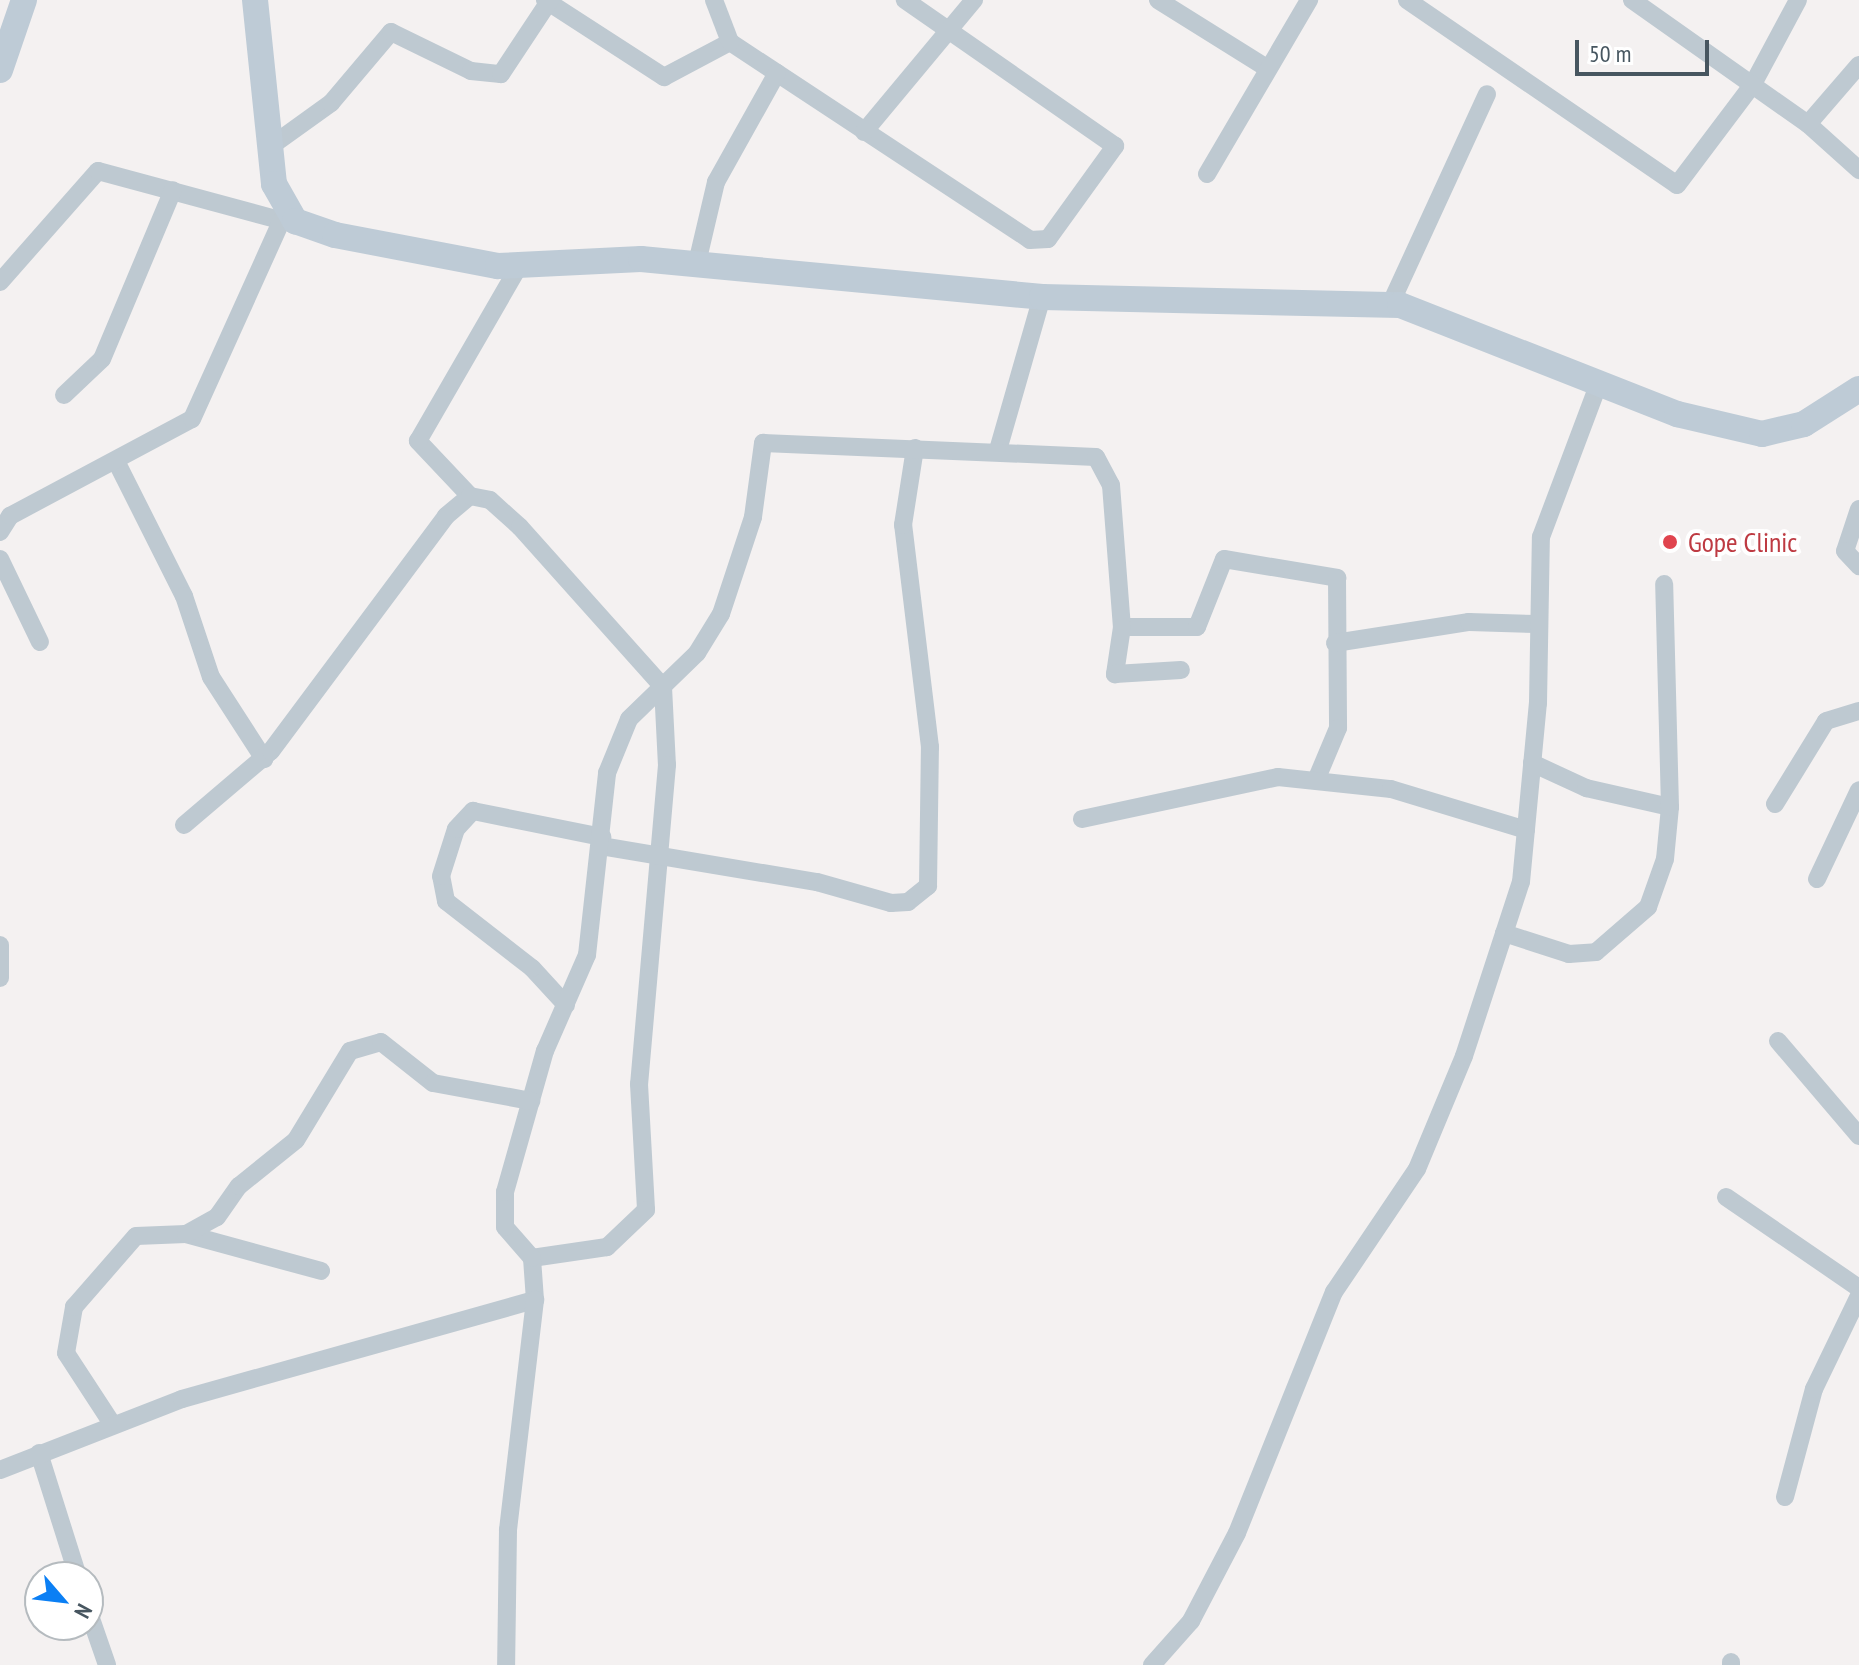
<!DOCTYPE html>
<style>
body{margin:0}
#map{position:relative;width:1859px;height:1665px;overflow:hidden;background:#f4f1f1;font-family:"PT Sans Narrow",sans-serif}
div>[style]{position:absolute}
.minor>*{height:18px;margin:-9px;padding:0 9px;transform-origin:9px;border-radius:9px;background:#bec9d1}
.secondary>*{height:26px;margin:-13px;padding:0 13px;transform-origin:13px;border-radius:13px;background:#becbd6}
.dots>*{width:22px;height:22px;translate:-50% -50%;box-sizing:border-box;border:4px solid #fff;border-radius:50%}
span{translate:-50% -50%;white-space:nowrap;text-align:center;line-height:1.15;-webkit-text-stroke:8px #fff;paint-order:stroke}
.health-label{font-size:28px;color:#be3a42}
.left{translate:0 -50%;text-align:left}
.north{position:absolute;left:24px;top:1561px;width:80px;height:80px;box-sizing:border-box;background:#fff;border:2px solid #b5bbbf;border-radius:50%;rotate:118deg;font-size:22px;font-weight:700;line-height:32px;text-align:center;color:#475660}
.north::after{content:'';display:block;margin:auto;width:28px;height:36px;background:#0b7ff4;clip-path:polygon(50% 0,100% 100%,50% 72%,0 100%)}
.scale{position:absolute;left:1575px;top:40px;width:134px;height:36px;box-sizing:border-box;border:4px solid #475660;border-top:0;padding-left:10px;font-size:24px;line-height:28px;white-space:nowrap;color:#475660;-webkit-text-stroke:6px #fff;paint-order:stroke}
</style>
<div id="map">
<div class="minor">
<div style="left:545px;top:0;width:142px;rotate:32.9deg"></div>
<div style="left:664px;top:77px;width:75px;rotate:-27.9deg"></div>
<div style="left:730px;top:42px;width:359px;rotate:33.4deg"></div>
<div style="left:1030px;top:240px;width:18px;rotate:-3deg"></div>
<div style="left:1048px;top:239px;width:115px;rotate:-54.2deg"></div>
<div style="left:1115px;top:146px;width:256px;rotate:-145.2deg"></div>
<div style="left:714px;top:0;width:45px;rotate:69.1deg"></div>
<div style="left:1158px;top:0;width:128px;rotate:32deg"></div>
<div style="left:1407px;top:0;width:327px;rotate:34.4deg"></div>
<div style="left:1677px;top:185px;width:126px;rotate:-53deg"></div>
<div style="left:1753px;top:84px;width:95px;rotate:-61.8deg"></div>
<div style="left:1632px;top:0;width:215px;rotate:35.2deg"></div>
<div style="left:1808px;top:124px;width:69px;rotate:42deg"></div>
<div style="left:1808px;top:124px;width:78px;rotate:-49.2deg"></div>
<div style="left:864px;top:132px;width:172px;rotate:-50.2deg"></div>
<div style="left:267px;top:149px;width:79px;rotate:-35.7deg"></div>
<div style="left:331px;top:103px;width:93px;rotate:-49.8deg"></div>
<div style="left:391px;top:32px;width:89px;rotate:26deg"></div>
<div style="left:471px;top:71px;width:30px;rotate:6deg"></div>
<div style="left:501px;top:74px;width:89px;rotate:-56.5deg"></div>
<div style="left:1207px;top:174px;width:202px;rotate:-59.6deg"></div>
<div style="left:697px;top:263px;width:83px;rotate:-76.8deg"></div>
<div style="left:716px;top:182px;width:125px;rotate:-60.8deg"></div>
<div style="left:0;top:282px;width:148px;rotate:-48.6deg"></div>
<div style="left:98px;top:171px;width:200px;rotate:15.1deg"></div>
<div style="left:1390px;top:305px;width:232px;rotate:-65.3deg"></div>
<div style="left:64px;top:395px;width:52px;rotate:-43.5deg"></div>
<div style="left:102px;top:359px;width:183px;rotate:-67.2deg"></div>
<div style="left:998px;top:450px;width:159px;rotate:-74deg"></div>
<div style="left:116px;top:461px;width:151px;rotate:63.3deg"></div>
<div style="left:184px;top:596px;width:85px;rotate:71.6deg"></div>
<div style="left:211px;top:677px;width:98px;rotate:57.1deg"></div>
<div style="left:470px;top:496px;width:76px;rotate:-133.4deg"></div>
<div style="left:418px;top:441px;width:202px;rotate:-60deg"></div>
<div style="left:1859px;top:509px;width:44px;rotate:108.4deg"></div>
<div style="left:1845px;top:551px;width:21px;rotate:47deg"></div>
<div style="left:0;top:532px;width:19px;rotate:-58deg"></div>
<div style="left:10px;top:516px;width:206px;rotate:-28.1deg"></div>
<div style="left:192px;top:419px;width:218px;rotate:-65.7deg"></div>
<div style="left:0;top:559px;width:92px;rotate:64.3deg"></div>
<div style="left:1122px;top:627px;width:75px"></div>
<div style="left:1197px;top:627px;width:73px;rotate:-68.3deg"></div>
<div style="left:1224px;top:559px;width:115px;rotate:9.5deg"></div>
<div style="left:1337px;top:578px;width:150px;rotate:89.6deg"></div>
<div style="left:1338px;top:728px;width:54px;rotate:112.8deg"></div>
<div style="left:1335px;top:643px;width:136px;rotate:-8.9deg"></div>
<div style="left:1469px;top:622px;width:68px;rotate:1.7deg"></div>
<div style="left:1532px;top:763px;width:60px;rotate:24.8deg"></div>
<div style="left:1586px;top:788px;width:86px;rotate:12.7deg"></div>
<div style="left:1775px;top:804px;width:97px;rotate:-58.4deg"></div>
<div style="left:1826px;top:721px;width:34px;rotate:-17deg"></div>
<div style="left:1082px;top:819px;width:200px;rotate:-12.1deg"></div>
<div style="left:1278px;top:777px;width:114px;rotate:6.1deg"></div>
<div style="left:1391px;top:789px;width:141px;rotate:16.9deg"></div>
<div style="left:184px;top:825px;width:114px;rotate:-40.4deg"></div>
<div style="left:271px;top:751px;width:293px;rotate:-53.3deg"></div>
<div style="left:446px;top:516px;width:31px;rotate:-40deg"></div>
<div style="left:470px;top:496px;width:20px;rotate:11deg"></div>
<div style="left:490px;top:500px;width:40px;rotate:42deg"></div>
<div style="left:520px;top:527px;width:215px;rotate:48.2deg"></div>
<div style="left:663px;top:687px;width:78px;rotate:87.1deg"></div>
<div style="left:667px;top:765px;width:320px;rotate:95deg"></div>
<div style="left:639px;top:1084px;width:126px;rotate:86.8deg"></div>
<div style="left:646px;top:1210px;width:54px;rotate:136.5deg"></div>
<div style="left:607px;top:1247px;width:76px;rotate:171.7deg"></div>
<div style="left:601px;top:846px;width:219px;rotate:9.5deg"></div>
<div style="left:817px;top:882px;width:77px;rotate:15.8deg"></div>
<div style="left:891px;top:903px;width:17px;rotate:-3deg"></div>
<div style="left:908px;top:902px;width:26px;rotate:-39deg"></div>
<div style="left:928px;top:886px;width:139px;rotate:-89.2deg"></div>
<div style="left:930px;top:747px;width:224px;rotate:-96.9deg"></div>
<div style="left:903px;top:525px;width:78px;rotate:-81.1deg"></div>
<div style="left:1817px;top:879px;width:98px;rotate:-64.7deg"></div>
<div style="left:1504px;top:933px;width:68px;rotate:17.9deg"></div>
<div style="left:1569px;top:954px;width:27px;rotate:-4deg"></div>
<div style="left:1596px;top:952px;width:69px;rotate:-40.9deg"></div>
<div style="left:1648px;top:907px;width:51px;rotate:-70.5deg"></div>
<div style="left:1665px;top:859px;width:52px;rotate:-84.5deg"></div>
<div style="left:1670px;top:807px;width:223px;rotate:-91.5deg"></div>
<div style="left:0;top:945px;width:33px;rotate:90deg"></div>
<div style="left:566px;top:1005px;width:50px;rotate:-132.6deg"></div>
<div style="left:532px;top:968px;width:109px;rotate:-142.1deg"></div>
<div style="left:446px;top:901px;width:25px;rotate:-101deg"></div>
<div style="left:441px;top:876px;width:49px;rotate:-72.3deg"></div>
<div style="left:456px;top:829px;width:25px;rotate:-47deg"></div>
<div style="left:473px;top:811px;width:132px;rotate:11.4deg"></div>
<div style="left:1778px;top:1041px;width:125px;rotate:49.5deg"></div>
<div style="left:1726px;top:1197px;width:161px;rotate:34.4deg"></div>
<div style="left:186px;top:1234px;width:140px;rotate:15.3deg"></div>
<div style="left:535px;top:1300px;width:42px;rotate:-94.1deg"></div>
<div style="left:532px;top:1258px;width:41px;rotate:-131.1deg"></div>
<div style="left:505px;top:1227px;width:35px;rotate:-90deg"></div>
<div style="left:505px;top:1192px;width:147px;rotate:-74.2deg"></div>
<div style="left:545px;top:1051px;width:105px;rotate:-66.4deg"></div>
<div style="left:587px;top:955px;width:183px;rotate:-83.7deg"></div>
<div style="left:607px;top:773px;width:58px;rotate:-67.8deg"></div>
<div style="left:629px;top:719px;width:95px;rotate:-44.1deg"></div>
<div style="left:697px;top:653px;width:46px;rotate:-58.4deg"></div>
<div style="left:721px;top:614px;width:102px;rotate:-71.7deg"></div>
<div style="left:753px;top:517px;width:75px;rotate:-82.3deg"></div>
<div style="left:763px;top:443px;width:333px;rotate:2.4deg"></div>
<div style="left:1096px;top:457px;width:32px;rotate:62deg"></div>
<div style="left:1111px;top:485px;width:142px;rotate:85.6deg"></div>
<div style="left:1122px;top:627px;width:48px;rotate:98.5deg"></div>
<div style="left:1115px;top:674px;width:66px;rotate:-3.5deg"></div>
<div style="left:111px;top:1422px;width:82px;rotate:-123.1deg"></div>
<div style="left:66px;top:1353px;width:47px;rotate:-80.1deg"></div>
<div style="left:74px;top:1307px;width:94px;rotate:-48.9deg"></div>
<div style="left:136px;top:1236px;width:50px;rotate:-2.3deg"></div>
<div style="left:186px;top:1234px;width:35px;rotate:-29deg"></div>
<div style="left:217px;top:1217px;width:38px;rotate:-55deg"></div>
<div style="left:239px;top:1186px;width:73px;rotate:-38.9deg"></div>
<div style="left:296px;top:1140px;width:104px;rotate:-58.8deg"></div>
<div style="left:350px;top:1051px;width:32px;rotate:-16deg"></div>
<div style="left:381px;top:1042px;width:66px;rotate:38.3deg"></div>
<div style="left:433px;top:1083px;width:100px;rotate:10.4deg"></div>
<div style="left:39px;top:1453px;width:130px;rotate:72.5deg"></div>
<div style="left:0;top:1470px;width:195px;rotate:-21.3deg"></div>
<div style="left:182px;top:1399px;width:367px;rotate:-15.7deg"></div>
<div style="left:535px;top:1300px;width:232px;rotate:96.7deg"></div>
<div style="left:508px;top:1530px;width:135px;rotate:90.8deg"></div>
<div style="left:1785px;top:1497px;width:112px;rotate:-75deg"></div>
<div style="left:1814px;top:1389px;width:103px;rotate:-64.2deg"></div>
<div style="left:88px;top:1610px;width:58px;rotate:70.9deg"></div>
<div style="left:1731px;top:1662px;width:3px;rotate:90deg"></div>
<div style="left:1152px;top:1665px;width:59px;rotate:-48.4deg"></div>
<div style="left:1191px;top:1621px;width:99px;rotate:-62.4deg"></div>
<div style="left:1237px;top:1533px;width:260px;rotate:-68.1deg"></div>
<div style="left:1334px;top:1292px;width:148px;rotate:-56deg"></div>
<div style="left:1417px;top:1169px;width:122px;rotate:-67.4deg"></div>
<div style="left:1464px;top:1056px;width:183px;rotate:-71.9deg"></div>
<div style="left:1521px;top:882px;width:180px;rotate:-84.6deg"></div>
<div style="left:1538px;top:703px;width:166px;rotate:-89deg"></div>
<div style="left:1541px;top:537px;width:165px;rotate:-69.4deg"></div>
</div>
<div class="secondary">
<div style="left:255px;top:0;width:185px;rotate:84.1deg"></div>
<div style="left:274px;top:184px;width:43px;rotate:60.4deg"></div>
<div style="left:295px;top:221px;width:42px;rotate:19.3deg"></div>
<div style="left:335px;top:235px;width:166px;rotate:10.8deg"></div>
<div style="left:498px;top:266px;width:143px;rotate:-2.8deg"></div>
<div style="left:641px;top:259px;width:403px;rotate:5.4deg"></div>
<div style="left:1042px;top:297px;width:358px;rotate:1.3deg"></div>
<div style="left:1400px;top:305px;width:298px;rotate:21.5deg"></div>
<div style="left:1677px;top:414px;width:87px;rotate:13.2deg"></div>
<div style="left:1762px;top:434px;width:43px;rotate:-13.4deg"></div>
<div style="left:1804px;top:424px;width:65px;rotate:-32.5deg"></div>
<div style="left:0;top:70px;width:74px;rotate:-71.1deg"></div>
</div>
<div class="dots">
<div style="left:1670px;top:542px;background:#e0444e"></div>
</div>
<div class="health-label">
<span class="left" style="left:1688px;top:542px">Gope Clinic</span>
</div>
<div class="north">N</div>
<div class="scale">50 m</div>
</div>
